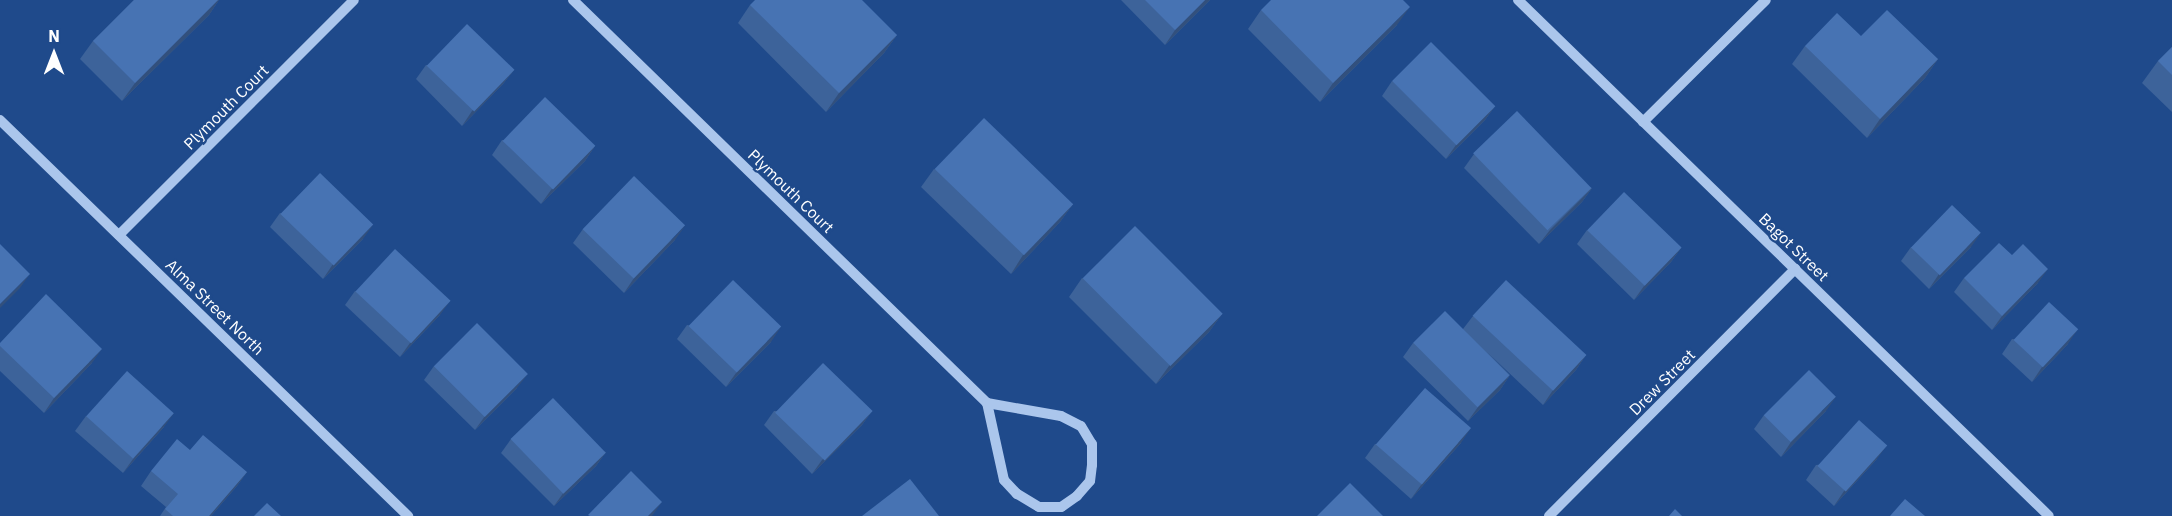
<!DOCTYPE html>
<style>
body{margin:0}
#map{position:relative;width:2172px;height:516px;overflow:hidden;background:#1f4a8b;font-family:"IBM Plex Sans",sans-serif}
div>[style]{position:absolute}
.minor>*{height:10px;margin:-5px;padding:0 5px;transform-origin:5px;border-radius:5px;background:#abc6ec}
.wall>*{inset:0;background:#3d639a}
.shaded-wall>*{inset:0;background:#32507d}
.building>*{inset:0;background:#4773b3;transform-origin:0 0}
span{translate:-50% -50%;white-space:nowrap;text-align:center;line-height:1.15;-webkit-text-stroke:4.5px #1f4a8b;paint-order:stroke}
.street-label{font-size:16px;color:#fff}
.north{position:absolute;left:24px;top:24px;width:60px;height:60px;-webkit-text-stroke:4px #1f4a8b;paint-order:stroke;rotate:0deg;font-size:16px;font-weight:700;line-height:24px;text-align:center;color:#fff}
.north::after{content:'';display:block;margin:auto;width:21px;height:27px;background:#fff;clip-path:polygon(50% 0,100% 100%,50% 72%,0 100%)}
</style>
<div id="map">
<div class="minor">
<div style="left:573px;top:0;width:578px;rotate:44.23deg"></div>
<div style="left:987px;top:403px;width:75px;rotate:10deg"></div>
<div style="left:1061px;top:416px;width:22px;rotate:27deg"></div>
<div style="left:1081px;top:426px;width:21px;rotate:59deg"></div>
<div style="left:1092px;top:444px;width:21px;rotate:90deg"></div>
<div style="left:1092px;top:465px;width:16px;rotate:97deg"></div>
<div style="left:1090px;top:481px;width:20px;rotate:131deg"></div>
<div style="left:1077px;top:496px;width:19px;rotate:145deg"></div>
<div style="left:1061px;top:507px;width:22px;rotate:180deg"></div>
<div style="left:1039px;top:507px;width:26px;rotate:-149deg"></div>
<div style="left:1017px;top:494px;width:19px;rotate:-133deg"></div>
<div style="left:1004px;top:480px;width:79px;rotate:-102.4deg"></div>
<div style="left:1518px;top:0;width:740px;rotate:44.18deg"></div>
<div style="left:0;top:120px;width:569px;rotate:44.14deg"></div>
<div style="left:1643px;top:122px;width:173px;rotate:-44.8deg"></div>
<div style="left:119px;top:235px;width:332px;rotate:-45deg"></div>
<div style="left:1549px;top:516px;width:349px;rotate:-45.1deg"></div>
</div>
<div class="wall">
<div style="clip-path:polygon(134px 0,219px 0,209px 15px,122px 101px,80px 59px,93px 41px)"></div>
<div style="clip-path:polygon(1121px 0,1210px 0,1165px 45px)"></div>
<div style="clip-path:polygon(750px 5px,897px 35px,884px 53px,826px 112px,738px 23px)"></div>
<div style="clip-path:polygon(1261px 10px,1397px 25px,1320px 102px,1248px 29px)"></div>
<div style="clip-path:polygon(1861px 36px,1938px 59px,1925px 78px,1867px 138px,1792px 64px,1805px 46px)"></div>
<div style="clip-path:polygon(2172px 47px,2172px 112px,2142px 83px,2158px 61px)"></div>
<div style="clip-path:polygon(426px 65px,514px 70px,503px 84px,462px 126px,416px 79px)"></div>
<div style="clip-path:polygon(1392px 81px,1495px 106px,1485px 120px,1446px 159px,1382px 96px)"></div>
<div style="clip-path:polygon(502px 140px,595px 146px,585px 161px,541px 204px,492px 155px)"></div>
<div style="clip-path:polygon(1474px 154px,1592px 188px,1582px 202px,1539px 244px,1464px 168px)"></div>
<div style="clip-path:polygon(934px 169px,1073px 204px,1060px 222px,1011px 274px,921px 187px)"></div>
<div style="clip-path:polygon(280px 213px,363px 239px,323px 279px,270px 227px)"></div>
<div style="clip-path:polygon(583px 229px,675px 240px,624px 293px,573px 243px)"></div>
<div style="clip-path:polygon(1587px 230px,1681px 248px,1671px 262px,1634px 300px,1577px 244px)"></div>
<div style="clip-path:polygon(1911px 247px,1971px 247px,1929px 289px,1901px 261px)"></div>
<div style="clip-path:polygon(1082px 278px,1222px 314px,1209px 332px,1156px 384px,1069px 297px)"></div>
<div style="clip-path:polygon(1964px 278px,2038px 283px,1992px 330px,1954px 292px)"></div>
<div style="clip-path:polygon(355px 291px,440px 315px,400px 357px,345px 305px)"></div>
<div style="clip-path:polygon(1473px 316px,1586px 355px,1576px 370px,1543px 405px,1487px 352px,1510px 375px,1500px 390px,1468px 421px,1403px 357px,1413px 343px,1463px 329px)"></div>
<div style="clip-path:polygon(687px 325px,771px 342px,726px 387px,677px 339px)"></div>
<div style="clip-path:polygon(2012px 339px,2068px 344px,2032px 382px,2002px 354px)"></div>
<div style="clip-path:polygon(0 343px,92px 363px,44px 413px,0 371px)"></div>
<div style="clip-path:polygon(434px 366px,517px 388px,475px 430px,424px 380px)"></div>
<div style="clip-path:polygon(774px 411px,872px 411px,862px 425px,812px 474px,764px 425px)"></div>
<div style="clip-path:polygon(1826px 411px,1781px 457px,1754px 429px,1764px 415px)"></div>
<div style="clip-path:polygon(86px 416px,164px 427px,123px 473px,75px 431px)"></div>
<div style="clip-path:polygon(511px 439px,606px 452px,596px 466px,554px 506px,501px 453px)"></div>
<div style="clip-path:polygon(1461px 443px,1411px 499px,1365px 458px,1375px 444px)"></div>
<div style="clip-path:polygon(1877px 459px,1834px 506px,1806px 480px,1816px 465px)"></div>
<div style="clip-path:polygon(151px 471px,247px 472px,237px 486px,211px 516px,160px 516px,166px 507px,141px 486px)"></div>
</div>
<div class="shaded-wall">
<div style="clip-path:polygon(218px 0,219px 0,209px 15px,122px 101px,135px 83px)"></div>
<div style="clip-path:polygon(1205px 0,1210px 0,1165px 45px,1175px 30px)"></div>
<div style="clip-path:polygon(1410px 7px,1397px 25px,1320px 102px,1333px 83px)"></div>
<div style="clip-path:polygon(897px 35px,884px 53px,826px 112px,839px 93px)"></div>
<div style="clip-path:polygon(1938px 59px,1925px 78px,1867px 138px,1880px 119px)"></div>
<div style="clip-path:polygon(514px 70px,503px 84px,462px 126px,472px 111px)"></div>
<div style="clip-path:polygon(1495px 106px,1485px 120px,1446px 159px,1456px 145px)"></div>
<div style="clip-path:polygon(595px 146px,585px 161px,541px 204px,551px 190px)"></div>
<div style="clip-path:polygon(1592px 188px,1582px 202px,1539px 244px,1550px 230px)"></div>
<div style="clip-path:polygon(1073px 204px,1060px 222px,1011px 274px,1023px 255px)"></div>
<div style="clip-path:polygon(373px 225px,363px 239px,323px 279px,333px 264px)"></div>
<div style="clip-path:polygon(685px 226px,675px 240px,624px 293px,634px 278px)"></div>
<div style="clip-path:polygon(1981px 233px,1971px 247px,1929px 289px,1939px 274px)"></div>
<div style="clip-path:polygon(1681px 248px,1671px 262px,1634px 300px,1644px 286px)"></div>
<div style="clip-path:polygon(2048px 269px,2038px 283px,1992px 330px,2002px 316px)"></div>
<div style="clip-path:polygon(30px 274px,20px 288px,0 308px,0 304px)"></div>
<div style="clip-path:polygon(450px 301px,440px 315px,400px 357px,410px 343px)"></div>
<div style="clip-path:polygon(1222px 314px,1209px 332px,1156px 384px,1169px 366px)"></div>
<div style="clip-path:polygon(781px 327px,771px 342px,726px 387px,736px 373px)"></div>
<div style="clip-path:polygon(2078px 329px,2068px 344px,2032px 382px,2042px 367px)"></div>
<div style="clip-path:polygon(102px 349px,92px 363px,44px 413px,54px 398px)"></div>
<div style="clip-path:polygon(1586px 355px,1576px 370px,1543px 405px,1553px 390px)"></div>
<div style="clip-path:polygon(528px 374px,517px 388px,475px 430px,485px 416px)"></div>
<div style="clip-path:polygon(1510px 375px,1500px 390px,1468px 421px,1478px 407px)"></div>
<div style="clip-path:polygon(1836px 397px,1826px 411px,1781px 457px,1791px 442px)"></div>
<div style="clip-path:polygon(872px 411px,862px 425px,812px 474px,822px 460px)"></div>
<div style="clip-path:polygon(174px 413px,164px 427px,123px 473px,133px 459px)"></div>
<div style="clip-path:polygon(1471px 428px,1461px 443px,1411px 499px,1421px 485px)"></div>
<div style="clip-path:polygon(1887px 445px,1877px 459px,1834px 506px,1844px 491px)"></div>
<div style="clip-path:polygon(606px 452px,596px 466px,554px 506px,564px 492px)"></div>
<div style="clip-path:polygon(247px 472px,237px 486px,211px 516px,209px 516px)"></div>
<div style="clip-path:polygon(662px 502px,652px 516px,648px 516px)"></div>
</div>
<div class="building">
<div style="clip-path:polygon(134px 0,218px 0,135px 83px,93px 41px)"></div>
<div style="clip-path:polygon(755px 0,862px 0,897px 35px,839px 93px,750px 5px)"></div>
<div style="clip-path:polygon(1145px 0,1205px 0,1175px 30px)"></div>
<div style="clip-path:polygon(1271px 0,1403px 0,1410px 7px,1333px 83px,1261px 10px)"></div>
<div style="clip-path:polygon(1887px 10px,1938px 59px,1880px 119px,1805px 46px,1837px 13px,1861px 36px)"></div>
<div style="left:467px;top:24px;width:66px;height:58px;rotate:44deg"></div>
<div style="left:1431px;top:42px;width:91px;height:55px;rotate:45deg"></div>
<div style="clip-path:polygon(2172px 47px,2172px 75px,2158px 61px)"></div>
<div style="left:545px;top:97px;width:70px;height:61px;rotate:44deg"></div>
<div style="left:1517px;top:111px;width:107px;height:61px;rotate:46deg"></div>
<div style="left:984px;top:118px;width:124px;height:71px;rotate:44deg"></div>
<div style="left:320px;top:173px;width:74px;height:57px;rotate:44deg"></div>
<div style="left:634px;top:176px;width:71px;height:74px;rotate:44deg"></div>
<div style="left:1624px;top:192px;width:80px;height:53px;rotate:44deg"></div>
<div style="left:1952px;top:205px;width:40px;height:59px;rotate:44deg"></div>
<div style="left:1135px;top:226px;width:124px;height:74px;rotate:45deg"></div>
<div style="clip-path:polygon(1999px 243px,2012px 255px,2023px 244px,2048px 269px,2002px 316px,1964px 278px)"></div>
<div style="clip-path:polygon(0 244px,30px 274px,0 304px)"></div>
<div style="left:395px;top:249px;width:76px;height:58px;rotate:43deg"></div>
<div style="left:733px;top:280px;width:67px;height:64px;rotate:44deg"></div>
<div style="left:1506px;top:280px;width:110px;height:49px;rotate:43deg"></div>
<div style="clip-path:polygon(46px 294px,102px 349px,54px 398px,0 346px,0 343px)"></div>
<div style="left:2049px;top:302px;width:40px;height:52px;rotate:43deg"></div>
<div style="left:1445px;top:311px;width:91px;height:45px;rotate:45deg"></div>
<div style="left:477px;top:323px;width:72px;height:61px;rotate:45deg"></div>
<div style="left:823px;top:363px;width:69px;height:69px;rotate:44deg"></div>
<div style="left:1809px;top:370px;width:38px;height:64px;rotate:45deg"></div>
<div style="left:127px;top:371px;width:63px;height:61px;rotate:42deg"></div>
<div style="left:1425px;top:388px;width:61px;height:75px;rotate:41deg"></div>
<div style="left:553px;top:398px;width:76px;height:59px;rotate:46deg"></div>
<div style="left:1859px;top:420px;width:38px;height:62px;rotate:42deg"></div>
<div style="clip-path:polygon(203px 435px,247px 472px,209px 516px,173px 516px,165px 509px,178px 494px,151px 471px,177px 439px,190px 450px)"></div>
<div style="clip-path:polygon(631px 471px,662px 502px,648px 516px,590px 516px,588px 515px)"></div>
<div style="clip-path:polygon(910px 479px,939px 516px,862px 516px)"></div>
<div style="clip-path:polygon(1350px 483px,1383px 516px,1317px 516px)"></div>
<div style="clip-path:polygon(1905px 499px,1925px 516px,1890px 516px)"></div>
<div style="clip-path:polygon(267px 503px,281px 516px,254px 516px)"></div>
<div style="clip-path:polygon(1675px 509px,1682px 516px,1669px 516px)"></div>
</div>
<div class="street-label">
<span style="left:226px;top:107px;rotate:-45deg">Plymouth Court</span>
<span style="left:791px;top:191px;rotate:44deg">Plymouth Court</span>
<span style="left:1794px;top:247px;rotate:44deg">Bagot Street</span>
<span style="left:215px;top:307px;rotate:44deg">Alma Street North</span>
<span style="left:1662px;top:382px;rotate:-45deg">Drew Street</span>
</div>
<div class="north">N</div>
</div>
